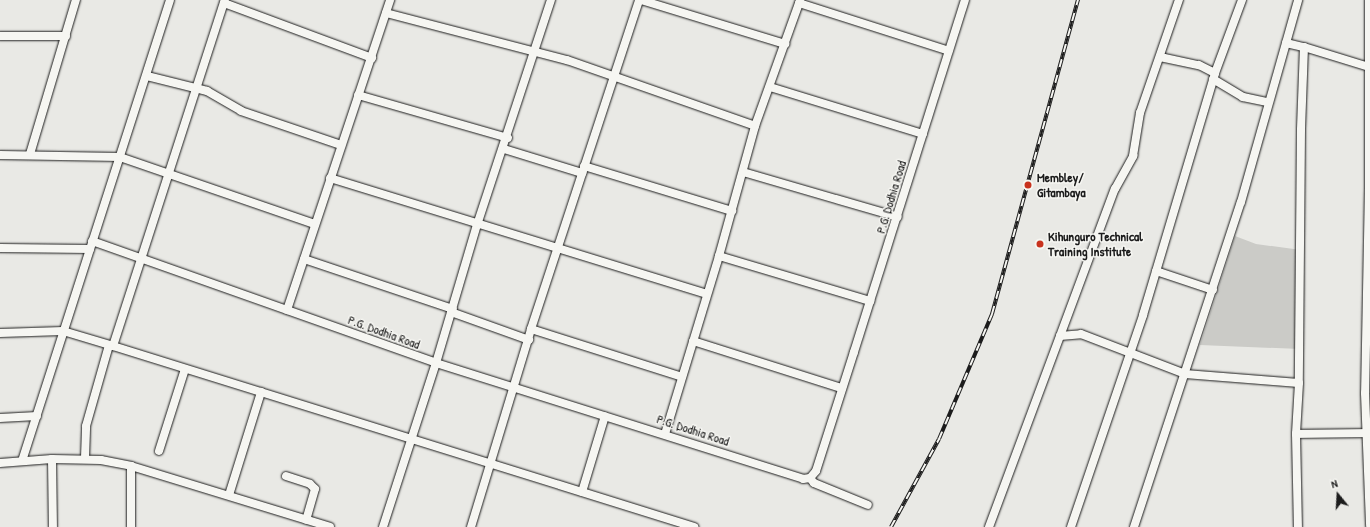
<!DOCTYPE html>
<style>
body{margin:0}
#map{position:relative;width:1370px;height:527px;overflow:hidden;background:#e9e9e5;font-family:"Patrick Hand",sans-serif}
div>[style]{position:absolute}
.green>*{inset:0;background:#cbcbc7}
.roads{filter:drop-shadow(0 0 1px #1c1c1c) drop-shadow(0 0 1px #1c1c1c)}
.minor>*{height:8px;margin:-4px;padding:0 4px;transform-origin:4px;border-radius:4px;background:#f6f6f2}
.rail>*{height:4px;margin-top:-2px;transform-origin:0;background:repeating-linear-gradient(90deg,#f6f6f2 0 8px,#1c1c1c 0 16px);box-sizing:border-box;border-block:1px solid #1c1c1c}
.dots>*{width:11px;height:11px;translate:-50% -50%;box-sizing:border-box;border:2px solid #f6f6f2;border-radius:50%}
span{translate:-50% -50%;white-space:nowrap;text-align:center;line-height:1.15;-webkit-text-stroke:3px #f6f6f2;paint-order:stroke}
.poi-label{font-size:13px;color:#1c1c1c;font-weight:700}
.left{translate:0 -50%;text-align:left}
.street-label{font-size:13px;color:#1c1c1c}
.north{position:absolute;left:1318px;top:475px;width:40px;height:40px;-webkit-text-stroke:3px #f6f6f2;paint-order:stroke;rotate:342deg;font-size:11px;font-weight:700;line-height:16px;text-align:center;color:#1c1c1c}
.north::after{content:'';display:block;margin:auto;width:14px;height:18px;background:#1c1c1c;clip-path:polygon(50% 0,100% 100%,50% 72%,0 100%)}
</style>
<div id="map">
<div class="green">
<div style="clip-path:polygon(1235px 236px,1256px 244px,1301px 250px,1300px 349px,1200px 345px)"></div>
</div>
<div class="roads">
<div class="minor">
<div style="left:641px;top:0;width:151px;rotate:17deg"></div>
<div style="left:1369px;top:0;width:188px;rotate:90deg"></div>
<div style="left:1369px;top:188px;width:205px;rotate:91.1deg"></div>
<div style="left:1365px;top:393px;width:133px;rotate:87.8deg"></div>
<div style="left:224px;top:3px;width:158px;rotate:20.4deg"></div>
<div style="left:799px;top:3px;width:157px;rotate:17.7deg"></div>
<div style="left:386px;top:13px;width:187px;rotate:14.6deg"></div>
<div style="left:567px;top:60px;width:199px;rotate:19.3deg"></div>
<div style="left:0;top:36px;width:66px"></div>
<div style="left:1286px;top:43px;width:18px;rotate:13deg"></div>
<div style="left:1304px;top:47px;width:83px;rotate:92.1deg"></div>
<div style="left:1301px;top:130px;width:253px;rotate:90.5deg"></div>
<div style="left:1299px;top:383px;width:51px;rotate:93.4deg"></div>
<div style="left:1296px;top:434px;width:93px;rotate:88.8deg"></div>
<div style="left:1304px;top:47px;width:68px;rotate:17.1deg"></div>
<div style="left:1160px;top:57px;width:40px;rotate:12deg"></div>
<div style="left:1199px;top:65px;width:18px;rotate:27deg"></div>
<div style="left:147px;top:76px;width:62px;rotate:14deg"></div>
<div style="left:207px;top:91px;width:39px;rotate:30deg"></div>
<div style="left:241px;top:111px;width:106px;rotate:18.8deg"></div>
<div style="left:1213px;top:79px;width:35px;rotate:31deg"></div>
<div style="left:1243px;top:97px;width:25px;rotate:12deg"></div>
<div style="left:770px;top:87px;width:160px;rotate:17.1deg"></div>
<div style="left:358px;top:95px;width:156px;rotate:16deg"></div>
<div style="left:504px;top:149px;width:82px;rotate:17.1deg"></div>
<div style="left:30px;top:154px;width:161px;rotate:-73.4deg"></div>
<div style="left:0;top:155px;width:120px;rotate:1deg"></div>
<div style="left:120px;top:157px;width:206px;rotate:19deg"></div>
<div style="left:584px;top:166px;width:155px;rotate:16.9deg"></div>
<div style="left:743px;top:172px;width:161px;rotate:16.2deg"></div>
<div style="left:330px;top:178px;width:394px;rotate:17.1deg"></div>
<div style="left:92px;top:241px;width:365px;rotate:19.5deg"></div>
<div style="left:436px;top:363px;width:385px;rotate:17.5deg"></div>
<div style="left:803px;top:479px;width:7px;rotate:-8deg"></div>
<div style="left:810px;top:478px;width:9px;rotate:-49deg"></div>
<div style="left:816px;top:471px;width:125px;rotate:-72.3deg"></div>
<div style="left:854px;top:352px;width:369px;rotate:-72.5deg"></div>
<div style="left:0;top:248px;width:90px;rotate:0.6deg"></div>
<div style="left:719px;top:256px;width:158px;rotate:16.6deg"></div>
<div style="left:304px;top:259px;width:157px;rotate:18.6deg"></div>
<div style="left:1156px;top:271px;width:60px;rotate:18.4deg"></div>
<div style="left:287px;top:310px;width:327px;rotate:-71.6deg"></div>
<div style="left:451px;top:312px;width:83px;rotate:19.7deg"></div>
<div style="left:531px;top:329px;width:158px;rotate:17.6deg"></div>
<div style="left:0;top:333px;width:63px;rotate:-1.8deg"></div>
<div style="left:63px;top:331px;width:52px;rotate:16.7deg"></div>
<div style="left:113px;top:346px;width:364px;rotate:-72.1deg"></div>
<div style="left:1060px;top:336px;width:21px;rotate:-5deg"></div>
<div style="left:1081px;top:334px;width:111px;rotate:21deg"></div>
<div style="left:1185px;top:374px;width:114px;rotate:4.5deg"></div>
<div style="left:693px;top:341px;width:155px;rotate:17.6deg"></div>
<div style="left:113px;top:346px;width:609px;rotate:17.3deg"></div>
<div style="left:0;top:418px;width:37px;rotate:-3deg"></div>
<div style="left:665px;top:434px;width:186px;rotate:-73.1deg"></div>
<div style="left:719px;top:256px;width:135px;rotate:-74.5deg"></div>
<div style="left:755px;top:126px;width:134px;rotate:-70.3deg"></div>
<div style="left:1296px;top:434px;width:71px;rotate:-0.8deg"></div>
<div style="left:159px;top:451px;width:86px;rotate:-72.4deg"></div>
<div style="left:85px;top:458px;width:32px;rotate:-88deg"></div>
<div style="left:86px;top:426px;width:84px;rotate:-74.1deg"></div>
<div style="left:52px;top:459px;width:49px;rotate:1.2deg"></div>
<div style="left:101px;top:460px;width:31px;rotate:11deg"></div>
<div style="left:131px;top:466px;width:208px;rotate:17deg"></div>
<div style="left:22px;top:461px;width:484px;rotate:-72.2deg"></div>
<div style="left:0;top:463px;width:52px;rotate:-4.4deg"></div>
<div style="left:52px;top:459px;width:68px;rotate:89.2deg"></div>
<div style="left:286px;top:476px;width:25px;rotate:18deg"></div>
<div style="left:310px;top:484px;width:7px;rotate:45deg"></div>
<div style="left:315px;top:489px;width:32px;rotate:106deg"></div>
<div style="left:810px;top:478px;width:6px;rotate:51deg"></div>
<div style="left:814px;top:483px;width:58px;rotate:22.2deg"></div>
<div style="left:582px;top:492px;width:79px;rotate:-73.2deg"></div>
<div style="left:229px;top:495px;width:108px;rotate:-72.7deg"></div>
<div style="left:131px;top:527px;width:61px;rotate:-90deg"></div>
<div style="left:383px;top:527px;width:172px;rotate:-72.1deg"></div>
<div style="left:436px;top:363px;width:144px;rotate:-73.5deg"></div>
<div style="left:477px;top:225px;width:237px;rotate:-71.8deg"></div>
<div style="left:471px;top:527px;width:207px;rotate:-73.1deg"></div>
<div style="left:531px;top:329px;width:346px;rotate:-71.8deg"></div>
<div style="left:989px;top:527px;width:361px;rotate:-69.6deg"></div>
<div style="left:1115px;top:189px;width:38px;rotate:-61deg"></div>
<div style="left:1133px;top:156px;width:44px;rotate:-80.8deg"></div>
<div style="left:1140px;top:113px;width:120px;rotate:-71deg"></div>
<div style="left:1071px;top:527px;width:224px;rotate:-71.2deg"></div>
<div style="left:1143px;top:315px;width:252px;rotate:-73.4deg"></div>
<div style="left:1215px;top:73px;width:78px;rotate:-69.7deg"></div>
<div style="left:1134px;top:527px;width:342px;rotate:-71.8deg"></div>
<div style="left:1241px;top:202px;width:210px;rotate:-74.2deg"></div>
</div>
</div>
<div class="rail">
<div style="left:891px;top:527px;width:100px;rotate:-61.4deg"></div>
<div style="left:939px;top:439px;width:136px;rotate:-67deg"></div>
<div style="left:992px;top:314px;width:326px;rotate:-74.7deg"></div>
</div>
<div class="dots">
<div style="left:1028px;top:185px;background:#c8321e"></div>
<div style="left:1040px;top:244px;background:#c8321e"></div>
</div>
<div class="poi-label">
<span class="left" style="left:1037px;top:185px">Membley/<br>Gitambaya</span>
<span class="left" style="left:1048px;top:244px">Kihunguro Technical<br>Training Institute</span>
</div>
<div class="street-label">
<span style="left:891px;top:197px;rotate:-73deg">P.G. Dodhia Road</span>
<span style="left:384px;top:332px;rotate:20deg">P.G. Dodhia Road</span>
<span style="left:693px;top:430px;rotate:18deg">P.G. Dodhia Road</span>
</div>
<div class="north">N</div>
</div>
